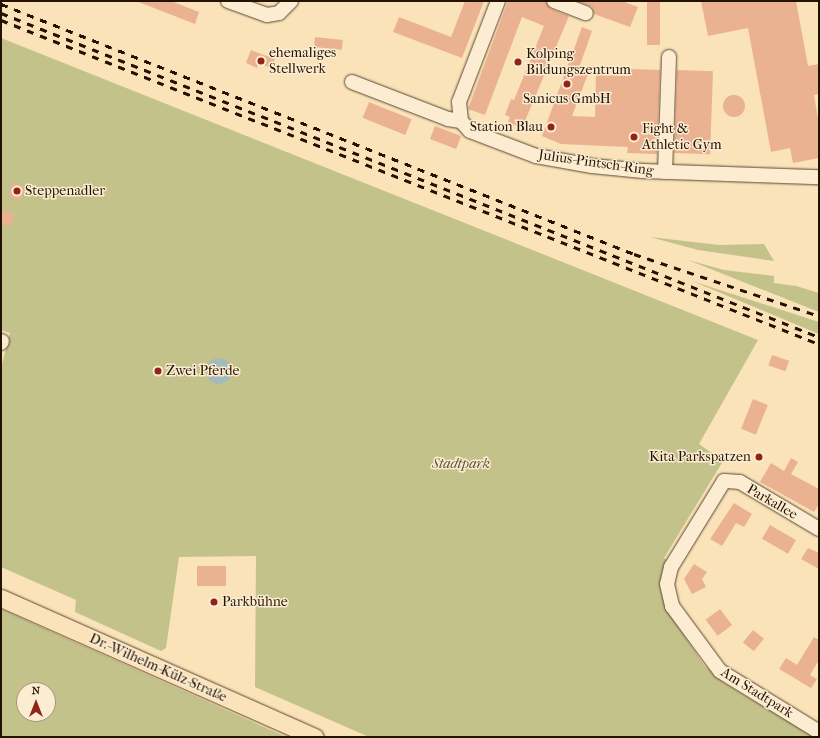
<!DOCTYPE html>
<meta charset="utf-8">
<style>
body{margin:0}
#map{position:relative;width:820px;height:738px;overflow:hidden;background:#fae2b9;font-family:"IM FELL French Canon",serif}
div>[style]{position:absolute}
.green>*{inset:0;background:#c4c28b}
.water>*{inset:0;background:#a3bbba}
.round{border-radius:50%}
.building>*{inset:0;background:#ebb291;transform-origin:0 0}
.roads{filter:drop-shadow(0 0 1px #5a462f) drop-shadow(0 0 1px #5a462f)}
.minor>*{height:14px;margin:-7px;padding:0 7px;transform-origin:7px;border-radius:7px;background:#fcecd2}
.major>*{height:17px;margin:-8.5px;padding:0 8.5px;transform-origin:8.5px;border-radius:8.5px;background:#fae2b9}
.rail>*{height:3px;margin-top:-1.5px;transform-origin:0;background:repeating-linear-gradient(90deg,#241201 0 7px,transparent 0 14px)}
.dots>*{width:11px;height:11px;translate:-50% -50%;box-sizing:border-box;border:2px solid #fcecd2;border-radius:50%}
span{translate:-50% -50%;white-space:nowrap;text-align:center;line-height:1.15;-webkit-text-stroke:3px #fcecd2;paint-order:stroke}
.poi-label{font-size:14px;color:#241201}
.left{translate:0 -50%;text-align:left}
.right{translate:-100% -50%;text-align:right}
.street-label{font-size:14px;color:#241201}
.park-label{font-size:14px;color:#5c5031;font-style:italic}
.frame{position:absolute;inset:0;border:2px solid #241201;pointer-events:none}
.north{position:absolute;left:16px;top:682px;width:40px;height:40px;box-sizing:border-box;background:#fcecd2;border:1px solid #a6957e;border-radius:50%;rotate:0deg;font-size:11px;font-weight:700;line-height:16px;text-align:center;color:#241201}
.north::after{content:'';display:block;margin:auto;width:14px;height:18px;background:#8f2418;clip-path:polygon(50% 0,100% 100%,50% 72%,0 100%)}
</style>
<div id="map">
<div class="green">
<div style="clip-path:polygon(1px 38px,758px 340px,699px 444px,723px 461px,664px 558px,668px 561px,668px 611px,704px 665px,724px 683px,814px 737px,369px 737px,255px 687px,256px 556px,179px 557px,166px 648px,161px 651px,75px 612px,76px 600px,1px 567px,1px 368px,10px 333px,1px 330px)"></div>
<div style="clip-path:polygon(650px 237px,719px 245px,764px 244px,774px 261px,698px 250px)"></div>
<div style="clip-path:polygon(688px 260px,724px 270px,774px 276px,774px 283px,796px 286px,819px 293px,819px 312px)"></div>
<div style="clip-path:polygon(692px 281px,819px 322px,819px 334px,735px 299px)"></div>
<div style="clip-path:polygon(evenodd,1px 609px,286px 737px,1px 737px,1px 609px,24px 690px,48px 690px,48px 714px,24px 714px,24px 690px)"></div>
</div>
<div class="water">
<div class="round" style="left:206px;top:358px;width:26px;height:26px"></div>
</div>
<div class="building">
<div style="clip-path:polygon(136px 1px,171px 1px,199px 12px,195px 24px)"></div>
<div style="clip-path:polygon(465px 1px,484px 1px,462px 58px,393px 32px,399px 17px,451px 37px)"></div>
<div style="clip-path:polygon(508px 1px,546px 1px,551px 9px,569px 16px,522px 128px,508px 122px,510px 117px,505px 115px,511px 99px,514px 100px,544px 26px,522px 17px,485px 115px,468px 109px)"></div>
<div style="clip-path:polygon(578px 1px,622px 1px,638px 7px,630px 27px,594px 14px,592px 7px)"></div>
<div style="left:647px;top:1px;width:13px;height:44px"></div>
<div style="clip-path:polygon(701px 1px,796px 1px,808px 66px,819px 64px,819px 94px,814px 95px,819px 125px,819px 158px,793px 163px,790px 148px,771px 152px,748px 28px,708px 36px)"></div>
<div style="clip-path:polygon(582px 27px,592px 31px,580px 65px,590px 69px,572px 116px,595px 117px,596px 75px,630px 76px,630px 69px,660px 70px,657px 154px,627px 153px,628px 147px,561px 144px,542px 136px)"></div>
<div style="left:315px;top:37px;width:28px;height:10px;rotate:6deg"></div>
<div style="clip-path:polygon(251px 50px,275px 59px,271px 68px,259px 63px,257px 68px,246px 63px)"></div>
<div style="left:677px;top:70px;width:36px;height:83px;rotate:2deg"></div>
<div class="round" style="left:723px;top:95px;width:22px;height:22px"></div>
<div style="left:369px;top:102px;width:46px;height:17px;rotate:22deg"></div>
<div style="left:435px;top:126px;width:28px;height:14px;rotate:21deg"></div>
<div style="left:13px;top:183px;width:13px;height:14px;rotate:18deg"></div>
<div style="clip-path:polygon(3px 210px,15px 215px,9px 227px,1px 223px)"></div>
<div style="left:772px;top:355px;width:18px;height:11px;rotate:19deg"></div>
<div style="left:753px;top:399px;width:16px;height:32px;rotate:22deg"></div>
<div style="clip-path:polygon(791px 458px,798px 462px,791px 474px,819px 489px,819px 504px,814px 512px,760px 482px,771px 463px,784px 471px)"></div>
<div style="clip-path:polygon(734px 503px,752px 514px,744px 527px,736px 523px,722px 546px,710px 539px)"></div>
<div style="left:770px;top:525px;width:30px;height:16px;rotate:30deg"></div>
<div style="clip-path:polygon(808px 548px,819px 553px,819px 569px,801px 559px)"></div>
<div style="clip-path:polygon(694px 564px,707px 572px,702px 579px,706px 587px,692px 594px,684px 579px)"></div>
<div style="left:197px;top:566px;width:29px;height:20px"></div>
<div style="left:720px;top:609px;width:20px;height:18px;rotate:53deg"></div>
<div style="left:753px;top:630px;width:14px;height:16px;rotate:39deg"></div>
<div style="clip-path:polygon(814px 637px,819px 640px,819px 660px,810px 675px,817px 679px,811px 688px,779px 669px,786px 658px,797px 665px)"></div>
</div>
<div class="roads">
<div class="minor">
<div style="left:228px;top:1px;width:41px;rotate:19.7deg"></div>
<div style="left:267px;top:15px;width:12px;rotate:-9deg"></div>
<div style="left:279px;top:13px;width:17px;rotate:-45deg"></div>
<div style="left:498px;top:1px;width:108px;rotate:111.1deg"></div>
<div style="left:459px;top:102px;width:19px;rotate:84deg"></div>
<div style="left:461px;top:121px;width:13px;rotate:48deg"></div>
<div style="left:470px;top:131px;width:71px;rotate:20.7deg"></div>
<div style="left:536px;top:156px;width:57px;rotate:10.1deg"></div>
<div style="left:592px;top:166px;width:51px;rotate:5.6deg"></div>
<div style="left:643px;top:171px;width:176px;rotate:2deg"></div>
<div style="left:554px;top:1px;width:34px;rotate:21deg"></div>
<div style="left:352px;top:82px;width:103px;rotate:21.1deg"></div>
<div style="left:448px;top:119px;width:13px;rotate:9deg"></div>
<div style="left:665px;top:172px;width:115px;rotate:-88deg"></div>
<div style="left:1px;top:343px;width:2px;rotate:-63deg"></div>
<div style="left:819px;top:529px;width:92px;rotate:-149.3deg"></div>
<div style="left:740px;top:482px;width:16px;rotate:-176deg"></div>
<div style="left:724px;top:481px;width:101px;rotate:121.6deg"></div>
<div style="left:671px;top:567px;width:17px;rotate:103deg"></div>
<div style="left:667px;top:584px;width:23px;rotate:77deg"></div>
<div style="left:672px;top:606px;width:81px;rotate:53.6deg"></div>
<div style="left:720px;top:671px;width:116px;rotate:31.6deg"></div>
</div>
<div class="major">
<div style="left:1px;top:598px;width:343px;rotate:23.9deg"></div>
</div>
</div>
<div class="rail">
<div style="left:1px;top:4px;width:681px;rotate:21.55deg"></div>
<div style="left:634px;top:254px;width:195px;rotate:18.5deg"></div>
<div style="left:1px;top:13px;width:880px;rotate:21.61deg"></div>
<div style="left:1px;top:20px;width:880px;rotate:21.61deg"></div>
</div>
<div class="dots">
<div style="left:261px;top:61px;background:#8f2418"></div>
<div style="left:518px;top:62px;background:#8f2418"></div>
<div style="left:567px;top:84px;background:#8f2418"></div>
<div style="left:551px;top:127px;background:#8f2418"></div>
<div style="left:634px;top:137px;background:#8f2418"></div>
<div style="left:17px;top:191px;background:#8f2418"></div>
<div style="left:158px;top:371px;background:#8f2418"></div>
<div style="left:759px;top:457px;background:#8f2418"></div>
<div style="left:214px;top:602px;background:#8f2418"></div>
</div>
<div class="poi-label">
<span class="left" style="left:269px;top:61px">ehemaliges<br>Stellwerk</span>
<span class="left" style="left:526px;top:62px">Kolping<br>Bildungszentrum</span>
<span style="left:567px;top:99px">Sanicus GmbH</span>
<span class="right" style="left:543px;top:127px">Station Blau</span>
<span class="left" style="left:642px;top:137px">Fight &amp;<br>Athletic Gym</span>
<span class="left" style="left:25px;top:191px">Steppenadler</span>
<span class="left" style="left:166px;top:371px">Zwei Pferde</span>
<span class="right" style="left:751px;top:457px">Kita Parkspatzen</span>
<span class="left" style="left:222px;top:602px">Parkbühne</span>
</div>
<div class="street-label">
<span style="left:596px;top:163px;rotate:8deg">Julius-Pintsch-Ring</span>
<span style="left:772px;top:502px;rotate:30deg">Parkallee</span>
<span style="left:158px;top:668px;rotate:24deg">Dr.-Wilhelm-Külz-Straße</span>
<span style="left:757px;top:693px;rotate:32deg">Am Stadtpark</span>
</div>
<div class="park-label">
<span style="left:461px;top:464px">Stadtpark</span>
</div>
<div class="frame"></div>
<div class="north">N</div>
</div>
